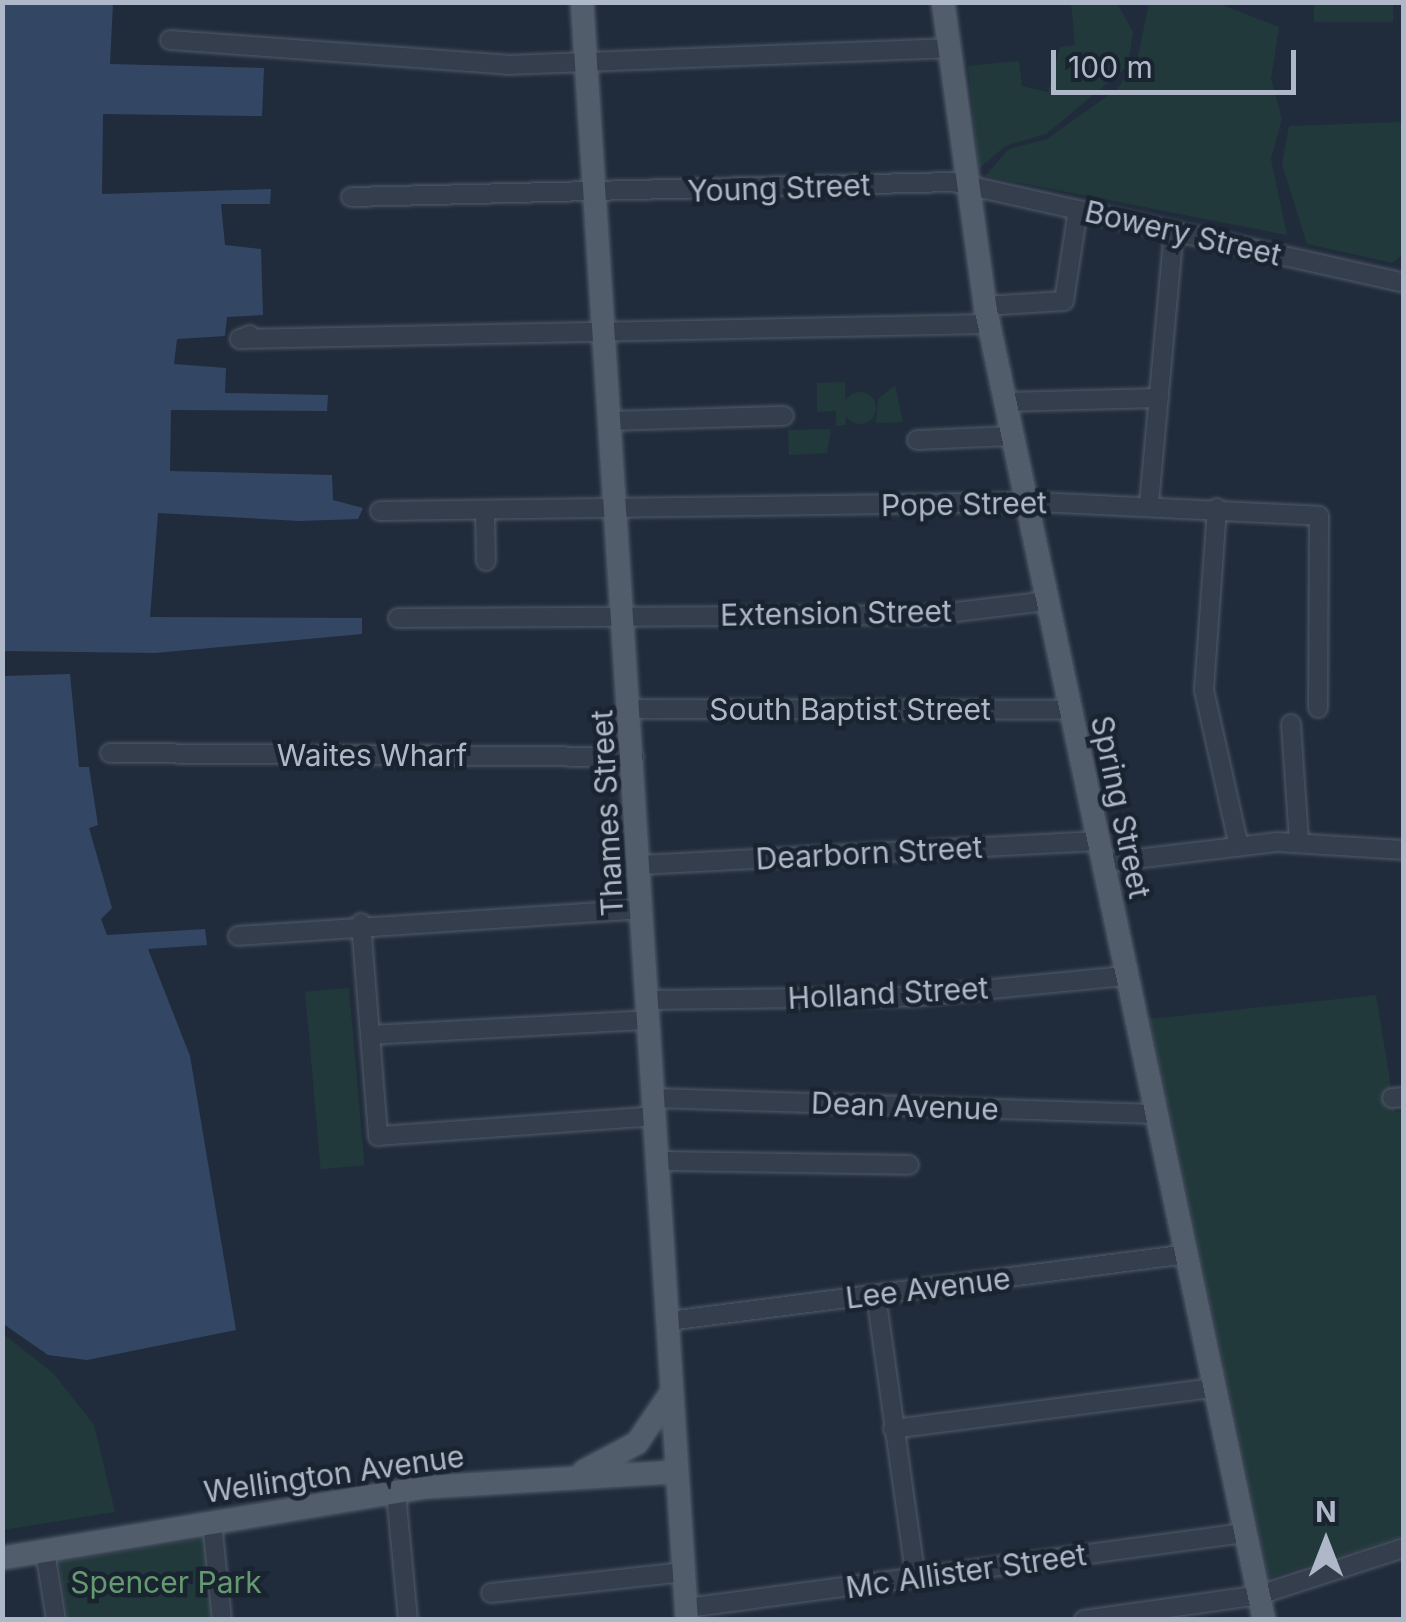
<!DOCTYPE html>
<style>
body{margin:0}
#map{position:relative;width:1406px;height:1622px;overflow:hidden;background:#202c3b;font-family:Inter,sans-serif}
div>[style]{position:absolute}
.green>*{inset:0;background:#22393c;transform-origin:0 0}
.round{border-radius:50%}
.water>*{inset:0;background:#334764}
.roads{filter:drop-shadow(0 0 2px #525b69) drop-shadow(0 0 2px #525b69)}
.minor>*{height:18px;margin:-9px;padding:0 9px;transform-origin:9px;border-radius:9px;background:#343e4c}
.major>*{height:22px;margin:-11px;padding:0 11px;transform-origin:11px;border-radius:11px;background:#525d6c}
span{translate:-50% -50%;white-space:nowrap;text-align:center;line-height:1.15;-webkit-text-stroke:9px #1a2330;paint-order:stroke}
.street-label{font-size:30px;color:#afb8c8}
.park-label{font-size:30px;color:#659a71}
.frame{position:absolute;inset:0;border:5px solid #afb8c8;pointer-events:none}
.north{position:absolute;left:1276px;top:1492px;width:100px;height:100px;-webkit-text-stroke:8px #1a2330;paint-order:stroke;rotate:0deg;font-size:28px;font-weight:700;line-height:40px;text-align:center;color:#afb8c8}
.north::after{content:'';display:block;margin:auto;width:35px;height:45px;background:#afb8c8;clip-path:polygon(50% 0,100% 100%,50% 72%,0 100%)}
.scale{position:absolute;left:1051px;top:50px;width:245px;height:45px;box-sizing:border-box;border:5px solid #afb8c8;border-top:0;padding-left:12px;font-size:30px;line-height:35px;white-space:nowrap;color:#afb8c8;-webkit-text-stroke:8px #1a2330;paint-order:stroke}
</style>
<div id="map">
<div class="green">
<div style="clip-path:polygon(1071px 3px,1117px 3px,1133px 32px,1128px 66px,1046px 134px,1005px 146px,979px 169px,968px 66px,1019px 61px,1022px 86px,1048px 92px,1060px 47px,1075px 45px)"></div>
<div style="clip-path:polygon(1149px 3px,1217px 3px,1279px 27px,1271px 79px,1282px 119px,1271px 159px,1287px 235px,985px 176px,1009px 149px,1047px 139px,1117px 89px,1137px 61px)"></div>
<div style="left:1314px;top:3px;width:79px;height:19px"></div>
<div style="clip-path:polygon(1403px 122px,1403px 254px,1392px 263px,1307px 244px,1282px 164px,1289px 126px)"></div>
<div style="clip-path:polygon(845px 382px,846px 425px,836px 426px,836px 411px,817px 412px,817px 383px)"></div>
<div style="clip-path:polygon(895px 385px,903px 422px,876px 423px,878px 399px)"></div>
<div class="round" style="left:844px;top:392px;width:32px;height:32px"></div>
<div style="clip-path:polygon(831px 429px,827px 453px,789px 455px,788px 430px)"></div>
<div style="left:349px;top:988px;width:178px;height:44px;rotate:85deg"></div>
<div style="clip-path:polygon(1376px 995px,1395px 1112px,1404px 1111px,1403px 1536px,1269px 1578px,1150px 1019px)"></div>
<div style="clip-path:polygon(2px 1333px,53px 1373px,94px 1425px,115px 1512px,3px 1530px)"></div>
<div style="clip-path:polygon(205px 1538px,213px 1619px,68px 1619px,59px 1562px)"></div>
</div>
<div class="water">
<div style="clip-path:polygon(2px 3px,113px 3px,110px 64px,264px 68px,262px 116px,103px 114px,102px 194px,271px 189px,270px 204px,221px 204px,225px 245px,261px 249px,263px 315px,227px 317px,225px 336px,177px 339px,174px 364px,226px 368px,225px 393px,328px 395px,327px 411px,171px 410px,170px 471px,332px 475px,333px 500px,363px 508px,358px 519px,299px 521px,158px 513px,150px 617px,362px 618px,362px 634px,155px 653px,3px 651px)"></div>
<div style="clip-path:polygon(70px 674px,79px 767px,89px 767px,98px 825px,89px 828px,112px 908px,101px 919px,107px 935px,205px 929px,207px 945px,148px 949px,190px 1056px,236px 1330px,87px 1360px,48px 1355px,2px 1323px,3px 676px)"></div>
</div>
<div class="roads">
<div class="minor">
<div style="left:170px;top:40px;width:339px;rotate:4.2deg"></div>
<div style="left:508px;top:65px;width:439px;rotate:-2.2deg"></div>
<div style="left:351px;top:197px;width:602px;rotate:-1.43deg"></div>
<div style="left:953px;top:182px;width:462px;rotate:12.6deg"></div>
<div style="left:985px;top:306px;width:79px;rotate:-3.6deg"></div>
<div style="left:1064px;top:301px;width:92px;rotate:-81.3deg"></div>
<div style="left:250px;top:335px;width:11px;rotate:158deg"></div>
<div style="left:240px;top:339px;width:749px;rotate:-1.15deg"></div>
<div style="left:1005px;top:402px;width:154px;rotate:-1.5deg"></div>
<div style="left:611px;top:421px;width:173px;rotate:-1.7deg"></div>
<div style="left:917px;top:440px;width:95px;rotate:-2.4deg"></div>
<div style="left:1149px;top:504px;width:274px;rotate:-84.8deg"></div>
<div style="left:1217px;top:508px;width:182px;rotate:94.1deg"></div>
<div style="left:1204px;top:690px;width:160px;rotate:77.4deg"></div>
<div style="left:380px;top:511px;width:657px;rotate:-0.78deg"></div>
<div style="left:1037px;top:502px;width:282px;rotate:2.8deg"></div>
<div style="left:1319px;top:516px;width:192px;rotate:90.3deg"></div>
<div style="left:485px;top:511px;width:50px;rotate:88.9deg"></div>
<div style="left:398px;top:618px;width:533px;rotate:-0.32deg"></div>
<div style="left:931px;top:615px;width:116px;rotate:-6.9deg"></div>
<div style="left:631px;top:709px;width:439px;rotate:0.1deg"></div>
<div style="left:1291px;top:724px;width:118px;rotate:86.1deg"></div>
<div style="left:110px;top:753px;width:524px;rotate:0.44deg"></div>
<div style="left:1102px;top:863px;width:176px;rotate:-6.8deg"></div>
<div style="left:1277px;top:842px;width:127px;rotate:3.6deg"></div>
<div style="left:640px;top:865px;width:459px;rotate:-3deg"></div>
<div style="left:361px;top:923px;width:214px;rotate:85.4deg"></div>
<div style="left:378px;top:1136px;width:278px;rotate:-4.1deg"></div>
<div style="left:238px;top:936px;width:406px;rotate:-3.8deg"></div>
<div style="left:648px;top:1000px;width:263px;rotate:-0.7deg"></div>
<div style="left:911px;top:997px;width:217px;rotate:-5.6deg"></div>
<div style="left:370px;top:1035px;width:280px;rotate:-3.1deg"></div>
<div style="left:654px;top:1098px;width:502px;rotate:1.83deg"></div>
<div style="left:1392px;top:1098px;width:12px;rotate:-5deg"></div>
<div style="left:658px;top:1161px;width:251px;rotate:0.9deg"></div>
<div style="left:876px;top:1295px;width:287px;rotate:82deg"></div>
<div style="left:669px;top:1321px;width:523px;rotate:-7.36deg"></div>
<div style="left:893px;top:1429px;width:324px;rotate:-7.3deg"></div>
<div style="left:396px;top:1493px;width:128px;rotate:84.6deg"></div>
<div style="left:212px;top:1522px;width:99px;rotate:84.2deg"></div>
<div style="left:45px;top:1551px;width:70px;rotate:80.9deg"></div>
<div style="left:491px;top:1593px;width:194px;rotate:-6.2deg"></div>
<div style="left:687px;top:1608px;width:562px;rotate:-7.67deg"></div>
<div style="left:1084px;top:1620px;width:177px;rotate:-8.1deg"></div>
<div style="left:1259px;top:1595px;width:152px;rotate:-18deg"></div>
</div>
<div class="major">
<div style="left:582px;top:2px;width:1621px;rotate:86.29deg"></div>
<div style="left:943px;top:2px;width:307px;rotate:82.1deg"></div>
<div style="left:985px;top:306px;width:1343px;rotate:78.01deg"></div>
<div style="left:584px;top:1471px;width:60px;rotate:-27.8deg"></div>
<div style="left:637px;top:1443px;width:60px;rotate:-55.8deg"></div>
<div style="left:2px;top:1558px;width:432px;rotate:-9.5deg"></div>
<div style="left:428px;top:1487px;width:248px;rotate:-3.5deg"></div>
</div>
</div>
<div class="street-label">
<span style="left:779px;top:188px;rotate:-2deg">Young Street</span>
<span style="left:1183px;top:233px;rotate:13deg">Bowery Street</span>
<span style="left:964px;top:504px;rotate:-1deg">Pope Street</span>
<span style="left:836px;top:613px;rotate:-1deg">Extension Street</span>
<span style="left:850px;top:709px">South Baptist Street</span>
<span style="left:372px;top:755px">Waites Wharf</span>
<span style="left:1121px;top:807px;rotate:78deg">Spring Street</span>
<span style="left:607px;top:813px;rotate:-93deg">Thames Street</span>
<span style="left:869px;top:853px;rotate:-3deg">Dearborn Street</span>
<span style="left:888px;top:993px;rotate:-3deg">Holland Street</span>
<span style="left:905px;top:1106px;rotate:2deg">Dean Avenue</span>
<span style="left:928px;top:1288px;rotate:-7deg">Lee Avenue</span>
<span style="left:334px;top:1474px;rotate:-8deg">Wellington Avenue</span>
<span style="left:966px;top:1571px;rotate:-8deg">Mc Allister Street</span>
</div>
<div class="park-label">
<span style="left:166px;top:1582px">Spencer Park</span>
</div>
<div class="frame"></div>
<div class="north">N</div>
<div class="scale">100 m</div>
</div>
